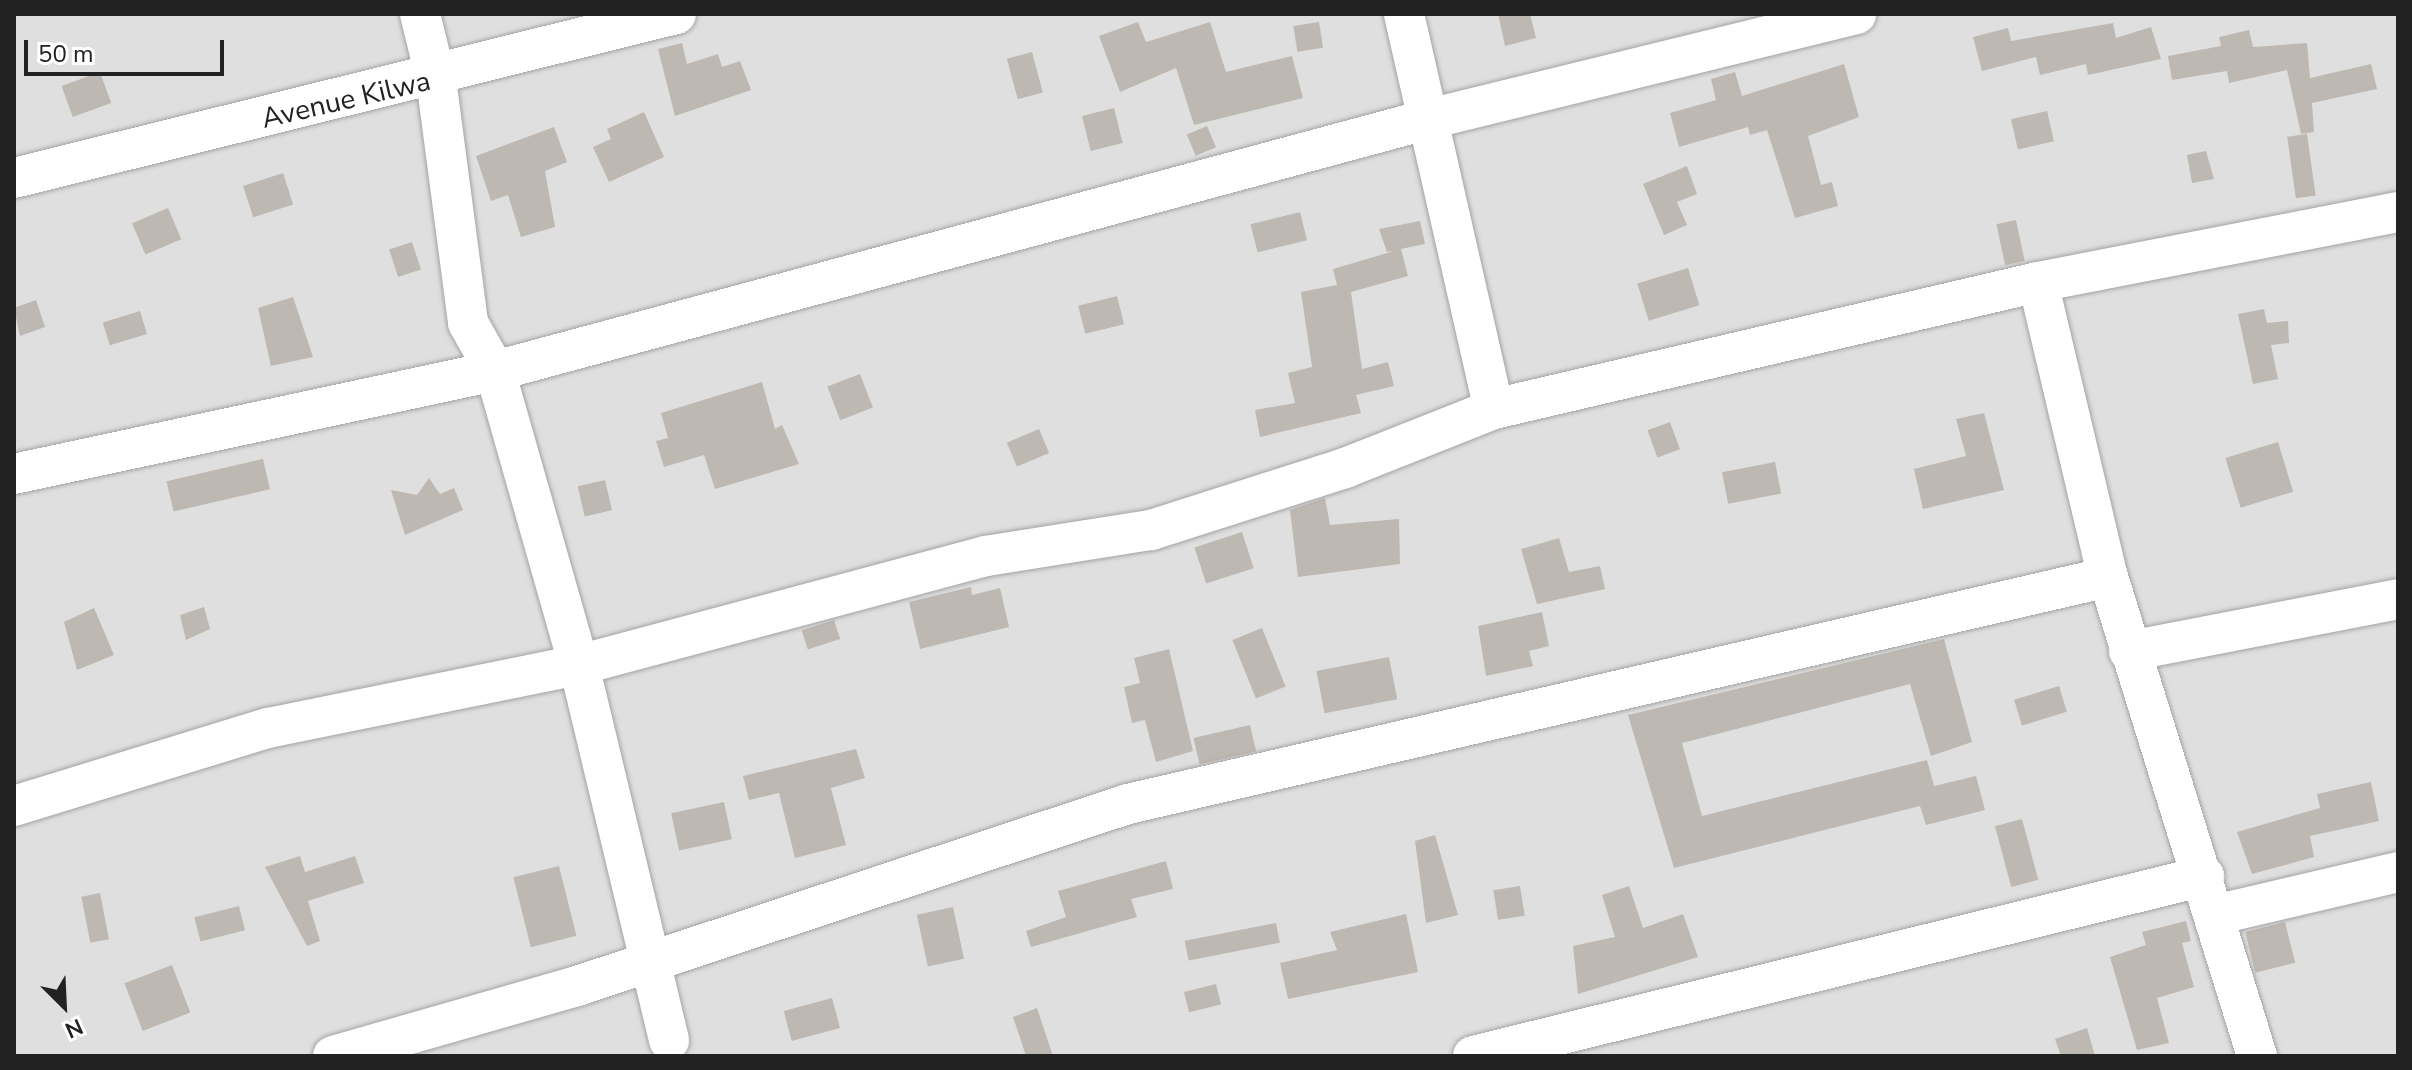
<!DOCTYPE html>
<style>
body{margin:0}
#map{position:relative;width:2412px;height:1070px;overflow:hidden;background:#f1efea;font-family:"Nunito Sans",sans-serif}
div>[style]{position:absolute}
.residential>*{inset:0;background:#e0dfdf;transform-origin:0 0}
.building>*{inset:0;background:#beb8b2;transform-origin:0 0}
.roads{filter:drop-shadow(0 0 2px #a3a3a3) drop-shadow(0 0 2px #a3a3a3)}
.minor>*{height:40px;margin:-20px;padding:0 20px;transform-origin:20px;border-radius:20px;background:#fff}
span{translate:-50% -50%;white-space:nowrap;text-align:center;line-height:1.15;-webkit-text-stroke:6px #fff;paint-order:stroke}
.street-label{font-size:28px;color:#222}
.frame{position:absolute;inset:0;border:16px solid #222;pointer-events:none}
.north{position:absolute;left:24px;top:966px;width:80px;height:80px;-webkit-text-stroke:6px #fff;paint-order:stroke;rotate:156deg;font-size:22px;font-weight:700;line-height:32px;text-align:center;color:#222}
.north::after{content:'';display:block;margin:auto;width:28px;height:36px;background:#222;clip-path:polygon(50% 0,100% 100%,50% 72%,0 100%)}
.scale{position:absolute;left:24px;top:40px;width:200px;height:36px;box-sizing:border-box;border:4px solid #222;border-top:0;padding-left:10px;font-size:24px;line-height:28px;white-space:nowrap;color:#222;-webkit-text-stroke:6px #fff;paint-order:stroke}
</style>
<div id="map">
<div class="residential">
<div style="left:14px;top:14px;width:2384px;height:1042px"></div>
</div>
<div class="building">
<div style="clip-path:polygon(1498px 14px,1530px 14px,1536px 38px,1505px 46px)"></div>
<div style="clip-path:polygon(1138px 22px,1146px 42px,1210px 22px,1226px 72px,1292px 56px,1303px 98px,1194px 125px,1176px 68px,1120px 92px,1099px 36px)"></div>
<div style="left:1319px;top:22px;width:26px;height:26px;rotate:81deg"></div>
<div style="clip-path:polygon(2113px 23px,2116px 38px,2151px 27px,2161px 59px,2088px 75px,2086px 64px,2040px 75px,2036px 57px,1982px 71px,1973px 37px,2008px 28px,2011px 41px)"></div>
<div style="clip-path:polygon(2249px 30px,2253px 47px,2307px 43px,2310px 78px,2371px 64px,2377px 89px,2312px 103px,2314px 132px,2301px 134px,2287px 70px,2229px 83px,2227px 71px,2172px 80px,2168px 56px,2221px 46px,2219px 37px)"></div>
<div style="clip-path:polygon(682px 43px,687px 64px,718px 54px,722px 67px,740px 61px,751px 90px,675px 116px,658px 49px)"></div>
<div style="left:1032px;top:52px;width:42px;height:26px;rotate:75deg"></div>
<div style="clip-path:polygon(1844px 64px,1859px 117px,1808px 136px,1821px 185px,1832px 182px,1838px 206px,1795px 218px,1767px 130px,1750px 135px,1748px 127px,1679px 147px,1670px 113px,1716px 100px,1711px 79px,1735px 72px,1742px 96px)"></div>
<div style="left:100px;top:72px;width:33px;height:41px;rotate:70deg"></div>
<div style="left:1114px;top:108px;width:36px;height:33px;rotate:76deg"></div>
<div style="left:2047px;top:111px;width:31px;height:37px;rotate:77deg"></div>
<div style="clip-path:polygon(644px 112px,664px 157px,609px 182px,593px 147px,611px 139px,607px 129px)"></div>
<div style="left:1207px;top:126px;width:23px;height:22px;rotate:67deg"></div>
<div style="clip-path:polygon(554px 127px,567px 162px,545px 171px,555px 227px,521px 237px,508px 195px,491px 201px,476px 156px)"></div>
<div style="left:2307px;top:134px;width:62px;height:20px;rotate:82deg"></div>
<div style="clip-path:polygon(2206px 151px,2214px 179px,2192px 183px,2187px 155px)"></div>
<div style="clip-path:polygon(1687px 166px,1697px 194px,1677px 202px,1687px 225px,1664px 235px,1643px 184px)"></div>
<div style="left:283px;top:173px;width:33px;height:42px;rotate:72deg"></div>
<div style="left:168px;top:208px;width:34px;height:39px;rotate:67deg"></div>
<div style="left:1300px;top:212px;width:29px;height:51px;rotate:76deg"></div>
<div style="left:2016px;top:220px;width:42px;height:20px;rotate:78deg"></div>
<div style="clip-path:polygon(1420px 221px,1425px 244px,1401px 249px,1408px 276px,1351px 292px,1362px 369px,1388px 362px,1394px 386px,1356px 395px,1361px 413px,1260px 437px,1255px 410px,1295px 403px,1288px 373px,1312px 367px,1301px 292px,1337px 285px,1333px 269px,1394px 251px,1387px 252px,1379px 229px)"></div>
<div style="left:412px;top:242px;width:29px;height:24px;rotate:72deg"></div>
<div style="left:1688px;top:268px;width:39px;height:53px;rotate:73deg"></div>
<div style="left:1117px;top:296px;width:29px;height:40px;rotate:76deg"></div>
<div style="clip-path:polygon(293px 297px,313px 357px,271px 366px,258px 308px)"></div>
<div style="clip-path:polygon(36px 300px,45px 327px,20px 336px,14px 308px)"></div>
<div style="clip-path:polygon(2264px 309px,2267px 323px,2288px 321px,2289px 343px,2271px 345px,2278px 379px,2253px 384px,2238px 314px)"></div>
<div style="left:140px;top:311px;width:24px;height:39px;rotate:73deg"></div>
<div style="left:860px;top:374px;width:36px;height:35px;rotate:69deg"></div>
<div style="clip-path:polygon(762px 382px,775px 429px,782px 425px,799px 464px,715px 489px,704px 455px,664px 467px,656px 441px,668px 438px,661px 413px)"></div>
<div style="clip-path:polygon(1984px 413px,2004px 490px,1923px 509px,1914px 469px,1966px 456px,1956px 419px)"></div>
<div style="left:1670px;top:422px;width:29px;height:24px;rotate:70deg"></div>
<div style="left:1039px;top:429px;width:26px;height:35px;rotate:67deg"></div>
<div style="left:2278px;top:442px;width:52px;height:55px;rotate:73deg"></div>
<div style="left:263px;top:459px;width:31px;height:99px;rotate:77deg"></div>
<div style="left:1775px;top:462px;width:32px;height:54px;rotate:79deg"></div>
<div style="clip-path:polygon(429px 478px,440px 494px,454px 488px,463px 510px,405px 535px,391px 490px,417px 495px)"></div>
<div style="left:605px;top:480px;width:31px;height:28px;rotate:77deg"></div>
<div style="clip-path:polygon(1325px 498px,1330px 525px,1399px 519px,1400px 564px,1298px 577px,1290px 510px)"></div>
<div style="left:1242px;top:532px;width:38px;height:50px;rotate:72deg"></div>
<div style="clip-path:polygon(1559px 538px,1569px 572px,1600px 566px,1605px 589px,1537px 604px,1521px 549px)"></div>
<div style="clip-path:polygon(971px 587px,972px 595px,1000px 588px,1009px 627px,920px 649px,909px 602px)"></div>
<div style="clip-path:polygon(204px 607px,210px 629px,186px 640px,180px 615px)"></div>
<div style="clip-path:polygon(94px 608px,114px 655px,77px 670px,64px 622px)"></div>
<div style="clip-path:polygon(1542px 612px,1549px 646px,1529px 651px,1533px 666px,1486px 676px,1478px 626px)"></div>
<div style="left:834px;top:620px;width:20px;height:34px;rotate:72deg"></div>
<div style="left:1262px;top:628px;width:63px;height:32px;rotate:68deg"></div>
<div style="clip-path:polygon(1944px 639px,1972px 742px,1931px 756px,1910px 684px,1682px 743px,1702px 816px,1927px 760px,1934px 786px,1976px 776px,1985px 810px,1926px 825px,1920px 806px,1674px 868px,1628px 715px)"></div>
<div style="clip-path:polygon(1169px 649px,1193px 751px,1156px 762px,1145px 720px,1132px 723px,1124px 687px,1140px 683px,1134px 658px)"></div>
<div style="left:1389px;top:657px;width:43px;height:74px;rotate:79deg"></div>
<div style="left:2059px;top:686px;width:27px;height:47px;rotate:73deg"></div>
<div style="left:1250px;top:725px;width:27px;height:58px;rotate:77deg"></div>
<div style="clip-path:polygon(856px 749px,865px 778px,831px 788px,846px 845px,795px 858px,779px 793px,749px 800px,743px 776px)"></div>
<div style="clip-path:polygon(2371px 782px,2379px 821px,2310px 836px,2314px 857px,2252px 874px,2237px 832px,2320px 808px,2317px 794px)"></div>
<div style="left:724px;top:802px;width:38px;height:54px;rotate:78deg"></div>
<div style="left:2022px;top:819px;width:63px;height:28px;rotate:75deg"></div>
<div style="clip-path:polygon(1435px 835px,1458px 915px,1426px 923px,1415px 841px)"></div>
<div style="clip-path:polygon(300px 856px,305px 872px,355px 856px,364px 883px,308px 901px,320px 941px,307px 946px,265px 867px)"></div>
<div style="clip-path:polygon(1166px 861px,1173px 889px,1131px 899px,1137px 917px,1031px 947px,1026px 931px,1066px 917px,1058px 891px)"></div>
<div style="left:559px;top:866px;width:72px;height:47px;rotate:76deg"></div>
<div style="left:1520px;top:886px;width:30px;height:27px;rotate:81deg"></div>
<div style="clip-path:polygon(1629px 886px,1643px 928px,1683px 914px,1698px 957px,1578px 994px,1573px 946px,1615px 937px,1602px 895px)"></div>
<div style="left:100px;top:893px;width:47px;height:19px;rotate:79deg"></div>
<div style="left:239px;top:906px;width:25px;height:46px;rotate:76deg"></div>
<div style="left:953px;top:907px;width:53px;height:37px;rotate:78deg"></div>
<div style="clip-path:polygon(1406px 914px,1418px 972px,1288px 999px,1280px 963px,1337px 950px,1330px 932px)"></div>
<div style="clip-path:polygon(2186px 921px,2191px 941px,2182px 943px,2194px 987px,2157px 998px,2169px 1043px,2137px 1050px,2110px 957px,2146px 945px,2142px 932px)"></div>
<div style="left:2285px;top:922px;width:42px;height:41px;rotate:76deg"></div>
<div style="left:1276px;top:923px;width:20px;height:93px;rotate:79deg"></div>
<div style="left:172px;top:965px;width:51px;height:51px;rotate:69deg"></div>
<div style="left:1216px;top:984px;width:21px;height:33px;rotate:76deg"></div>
<div style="left:832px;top:998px;width:31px;height:50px;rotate:75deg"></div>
<div style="clip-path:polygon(1037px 1008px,1053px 1056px,1026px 1056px,1013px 1017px)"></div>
<div style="clip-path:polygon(2087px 1028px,2095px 1056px,2061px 1056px,2055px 1039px)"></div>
</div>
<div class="roads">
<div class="minor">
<div style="left:420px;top:14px;width:67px;rotate:76.2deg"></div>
<div style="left:436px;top:79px;width:246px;rotate:82.5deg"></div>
<div style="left:468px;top:323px;width:55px;rotate:60.6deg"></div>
<div style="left:495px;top:371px;width:306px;rotate:74.1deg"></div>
<div style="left:579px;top:665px;width:386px;rotate:76.5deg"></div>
<div style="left:1404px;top:14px;width:405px;rotate:77.2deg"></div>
<div style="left:14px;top:178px;width:682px;rotate:-13.91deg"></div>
<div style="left:2038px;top:282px;width:303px;rotate:76.7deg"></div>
<div style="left:2108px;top:577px;width:502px;rotate:72.72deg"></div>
<div style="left:14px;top:474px;width:492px;rotate:-12.1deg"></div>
<div style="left:495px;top:371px;width:963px;rotate:-15.1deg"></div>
<div style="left:1425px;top:120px;width:444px;rotate:-13.8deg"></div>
<div style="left:2129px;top:651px;width:274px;rotate:-10.9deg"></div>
<div style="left:14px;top:806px;width:266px;rotate:-17.1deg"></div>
<div style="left:268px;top:728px;width:317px;rotate:-11.5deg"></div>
<div style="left:579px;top:665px;width:421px;rotate:-15deg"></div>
<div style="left:986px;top:556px;width:167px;rotate:-9deg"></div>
<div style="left:1151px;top:530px;width:204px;rotate:-17.7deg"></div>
<div style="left:1345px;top:468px;width:160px;rotate:-21.6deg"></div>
<div style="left:1494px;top:409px;width:559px;rotate:-13.14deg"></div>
<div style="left:2038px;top:282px;width:367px;rotate:-11deg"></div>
<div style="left:2215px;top:915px;width:188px;rotate:-13.2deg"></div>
<div style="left:333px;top:1056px;width:254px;rotate:-16deg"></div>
<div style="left:577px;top:986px;width:580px;rotate:-18.28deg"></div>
<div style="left:1128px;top:804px;width:1006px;rotate:-13.04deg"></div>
<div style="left:1473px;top:1056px;width:753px;rotate:-13.83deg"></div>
</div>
</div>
<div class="street-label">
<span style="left:346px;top:100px;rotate:-13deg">Avenue Kilwa</span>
</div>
<div class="frame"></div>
<div class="north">N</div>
<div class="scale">50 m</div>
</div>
